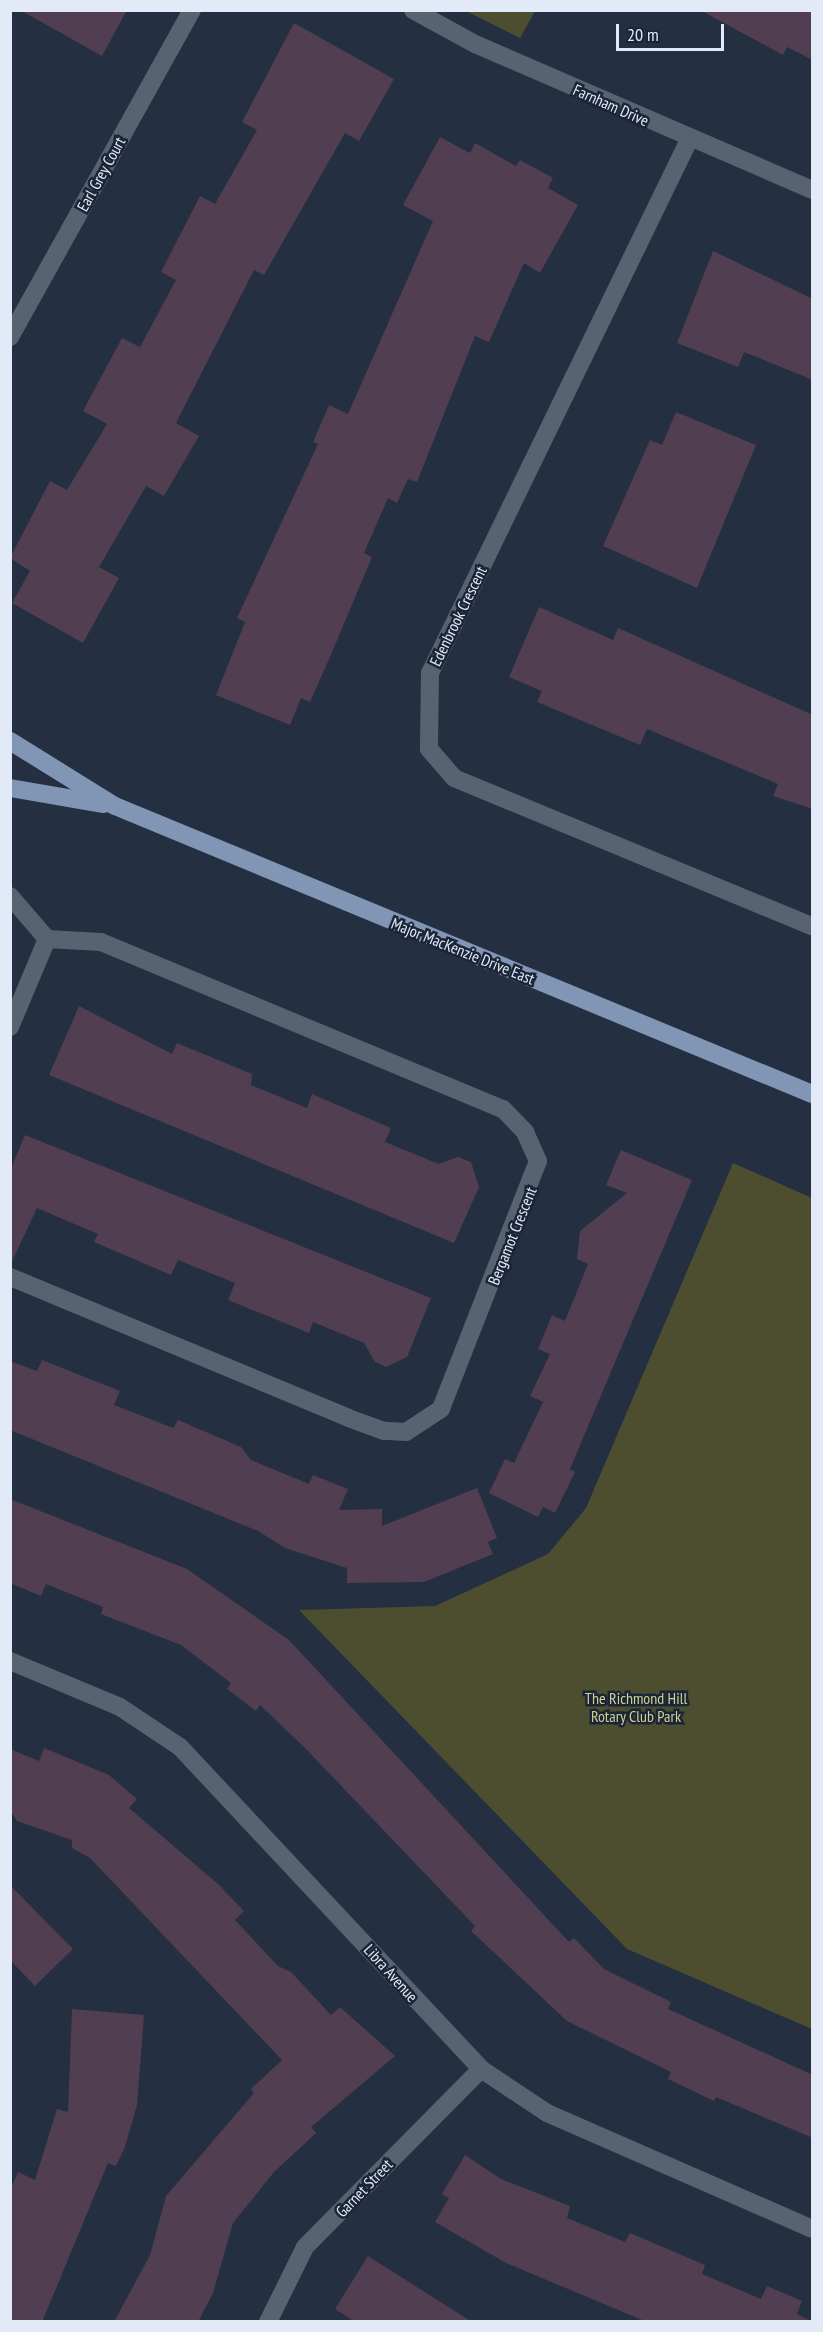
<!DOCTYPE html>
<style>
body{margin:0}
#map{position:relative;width:823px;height:2332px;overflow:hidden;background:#242f42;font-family:"PT Sans Narrow",sans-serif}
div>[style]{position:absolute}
.green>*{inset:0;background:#4c4e2f}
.building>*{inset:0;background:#513e50}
.minor>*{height:18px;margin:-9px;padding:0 9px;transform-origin:9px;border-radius:9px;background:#586372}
.major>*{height:18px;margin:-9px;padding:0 9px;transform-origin:9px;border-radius:9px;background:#8096b4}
span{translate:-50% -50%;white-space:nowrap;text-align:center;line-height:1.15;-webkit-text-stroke:5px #1b2538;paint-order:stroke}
.street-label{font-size:16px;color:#e3eaf7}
.park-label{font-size:16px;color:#cfd38e}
.frame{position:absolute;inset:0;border:12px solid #e3eaf7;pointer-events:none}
.scale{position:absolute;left:616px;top:24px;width:108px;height:27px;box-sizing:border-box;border:3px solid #e3eaf7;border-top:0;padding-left:8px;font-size:18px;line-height:21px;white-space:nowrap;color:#e3eaf7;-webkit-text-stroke:4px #1b2538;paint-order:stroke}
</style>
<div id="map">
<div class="green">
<div style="clip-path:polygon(464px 10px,535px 10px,535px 11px,520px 38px)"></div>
<div style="clip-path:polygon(733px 1163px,812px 1198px,812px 2029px,627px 1949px,299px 1610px,435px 1606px,548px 1554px,586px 1508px)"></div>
</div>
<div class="building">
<div style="clip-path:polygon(20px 10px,127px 10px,102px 56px)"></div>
<div style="clip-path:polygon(700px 10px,813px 10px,813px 60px,787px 47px,783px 55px)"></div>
<div style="clip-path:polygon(294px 23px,394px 79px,359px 141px,345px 133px,264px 275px,254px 270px,176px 423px,199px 436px,164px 496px,146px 486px,99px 567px,119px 578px,83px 643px,12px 603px,30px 571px,10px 558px,50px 481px,67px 490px,107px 424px,83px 411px,122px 338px,140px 347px,176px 280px,161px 272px,200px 196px,215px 204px,257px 130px,242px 122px)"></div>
<div style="clip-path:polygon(440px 137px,470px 153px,475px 143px,516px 166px,520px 160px,553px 178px,548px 188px,578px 205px,540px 273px,524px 263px,489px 342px,475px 336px,417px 482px,408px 479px,397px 503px,388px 498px,364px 553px,372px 557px,330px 657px,310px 702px,301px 698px,290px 725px,216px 695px,245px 622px,237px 618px,318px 444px,313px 442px,329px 405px,348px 414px,433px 221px,403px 205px)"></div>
<div style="clip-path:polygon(713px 251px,813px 299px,813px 380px,744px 352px,738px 367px,677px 343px)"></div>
<div style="clip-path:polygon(676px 412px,756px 445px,697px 588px,603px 546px,650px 440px,662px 445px)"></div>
<div style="clip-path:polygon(539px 607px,613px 640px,618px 628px,813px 715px,813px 809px,773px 796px,778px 784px,647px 729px,640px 745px,537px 702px,542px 691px,509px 677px)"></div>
<div style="clip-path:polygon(79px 1006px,172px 1054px,177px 1043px,252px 1074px,251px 1085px,307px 1108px,312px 1094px,391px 1128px,385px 1142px,439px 1164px,458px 1157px,471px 1162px,479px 1187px,454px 1243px,49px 1075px)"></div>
<div style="clip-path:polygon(25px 1135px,431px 1298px,407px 1357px,386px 1367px,375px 1362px,364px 1343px,313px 1322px,309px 1333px,228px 1300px,235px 1283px,178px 1260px,171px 1275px,94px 1242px,98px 1234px,37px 1208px,10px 1266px,10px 1171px)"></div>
<div style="clip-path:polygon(621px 1150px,692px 1180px,570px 1469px,575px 1472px,555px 1513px,543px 1507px,538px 1517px,489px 1493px,505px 1459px,514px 1463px,543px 1402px,530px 1396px,550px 1354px,538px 1349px,552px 1315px,565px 1321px,588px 1264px,577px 1259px,580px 1231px,627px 1193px,606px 1185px)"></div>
<div style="clip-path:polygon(42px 1360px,120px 1391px,114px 1405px,173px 1428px,178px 1420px,241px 1447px,251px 1460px,309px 1484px,313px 1475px,348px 1489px,339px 1510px,382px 1509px,382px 1526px,477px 1488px,497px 1538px,488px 1542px,493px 1554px,424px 1582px,347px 1583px,347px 1568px,285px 1548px,258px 1531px,10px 1430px,10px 1361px,37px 1371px)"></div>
<div style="clip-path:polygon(10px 1499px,187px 1569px,289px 1640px,569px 1942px,574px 1938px,604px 1969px,671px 2002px,668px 2009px,813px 2075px,813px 2138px,716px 2097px,714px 2101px,668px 2079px,671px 2072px,567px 2021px,471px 1931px,475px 1926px,305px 1748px,260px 1705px,256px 1711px,227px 1689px,231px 1683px,181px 1645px,101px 1614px,103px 1607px,46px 1584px,41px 1596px,10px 1583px)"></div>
<div style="clip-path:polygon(44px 1748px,109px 1775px,137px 1799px,129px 1808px,218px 1884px,244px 1911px,235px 1920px,278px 1966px,291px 1972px,331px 2015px,340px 2007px,395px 2056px,311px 2127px,316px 2133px,274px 2172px,233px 2223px,213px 2293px,198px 2322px,114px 2322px,150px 2255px,166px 2196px,254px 2093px,251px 2089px,282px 2060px,90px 1858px,72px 1848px,72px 1840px,17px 1821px,10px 1810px,10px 1749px,39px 1761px)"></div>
<div style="clip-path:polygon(10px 1885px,73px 1949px,35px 1986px,10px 1960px)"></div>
<div style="clip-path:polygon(72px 2009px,144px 2015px,137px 2105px,125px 2147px,116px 2166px,108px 2163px,42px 2322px,10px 2322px,10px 2190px,18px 2172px,35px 2180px,57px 2109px,68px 2112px)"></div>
<div style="clip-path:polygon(465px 2155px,501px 2179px,570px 2206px,567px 2218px,625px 2242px,630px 2233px,705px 2265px,702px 2274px,761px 2299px,767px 2286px,802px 2301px,797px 2314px,813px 2322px,647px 2322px,506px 2263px,435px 2222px,449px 2198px,442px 2194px)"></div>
<div style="clip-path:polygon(368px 2256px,472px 2322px,355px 2322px,335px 2309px)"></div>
</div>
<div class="minor">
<div style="left:413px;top:10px;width:71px;rotate:28.7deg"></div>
<div style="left:475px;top:44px;width:367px;rotate:23.4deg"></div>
<div style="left:689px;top:140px;width:593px;rotate:115.92deg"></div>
<div style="left:430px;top:673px;width:76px;rotate:90.8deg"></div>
<div style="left:429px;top:749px;width:38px;rotate:49deg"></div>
<div style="left:454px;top:778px;width:387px;rotate:22.5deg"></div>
<div style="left:10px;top:337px;width:374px;rotate:-60.9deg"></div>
<div style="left:10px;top:896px;width:57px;rotate:49.3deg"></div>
<div style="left:10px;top:1027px;width:95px;rotate:-67.2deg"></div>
<div style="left:47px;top:939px;width:54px;rotate:3.2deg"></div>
<div style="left:101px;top:942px;width:435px;rotate:22.6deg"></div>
<div style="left:503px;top:1109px;width:32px;rotate:46deg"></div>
<div style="left:525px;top:1132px;width:32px;rotate:66deg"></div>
<div style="left:538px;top:1161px;width:266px;rotate:111.4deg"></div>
<div style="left:441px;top:1409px;width:42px;rotate:146.7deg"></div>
<div style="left:406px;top:1432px;width:22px;rotate:-177deg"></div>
<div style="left:384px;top:1431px;width:37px;rotate:-160deg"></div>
<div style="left:349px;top:1418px;width:367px;rotate:-157.4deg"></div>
<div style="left:10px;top:1661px;width:119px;rotate:22.7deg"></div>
<div style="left:120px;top:1707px;width:72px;rotate:33.7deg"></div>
<div style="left:180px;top:1747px;width:441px;rotate:46.9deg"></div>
<div style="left:481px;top:2069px;width:79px;rotate:33.7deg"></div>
<div style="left:547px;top:2113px;width:289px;rotate:23.6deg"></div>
<div style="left:268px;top:2322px;width:84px;rotate:-63.7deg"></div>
<div style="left:305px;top:2247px;width:250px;rotate:-45.3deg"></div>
</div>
<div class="major">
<div style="left:10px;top:741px;width:123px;rotate:31.8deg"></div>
<div style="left:115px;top:806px;width:754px;rotate:22.45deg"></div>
<div style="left:10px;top:788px;width:95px;rotate:9.7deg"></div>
</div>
<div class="street-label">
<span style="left:611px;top:105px;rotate:24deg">Farnham Drive</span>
<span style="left:101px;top:174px;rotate:-61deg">Earl Grey Court</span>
<span style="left:458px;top:616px;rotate:-64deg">Edenbrook Crescent</span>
<span style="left:463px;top:951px;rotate:22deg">Major MacKenzie Drive East</span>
<span style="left:512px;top:1236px;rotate:-68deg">Bergamot Crescent</span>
<span style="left:391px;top:1973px;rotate:48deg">Libra Avenue</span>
<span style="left:364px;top:2188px;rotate:-46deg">Garnet Street</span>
</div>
<div class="park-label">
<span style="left:636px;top:1707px">The Richmond Hill<br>Rotary Club Park</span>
</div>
<div class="frame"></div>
<div class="scale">20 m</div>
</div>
